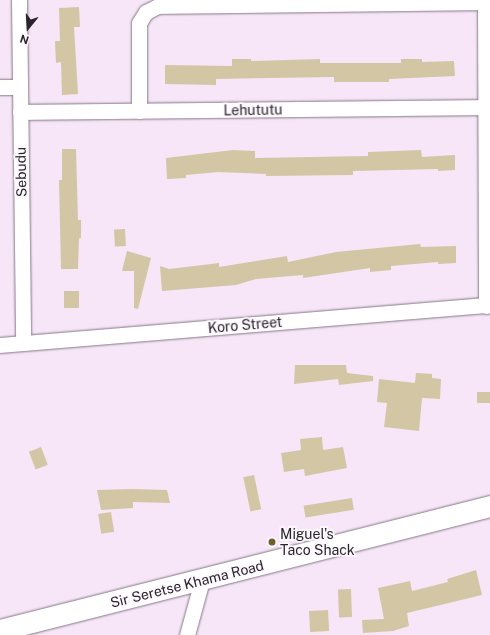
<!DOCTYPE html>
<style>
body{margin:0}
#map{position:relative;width:490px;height:635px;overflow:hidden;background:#f6e6f7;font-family:"Public Sans",sans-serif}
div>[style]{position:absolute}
.building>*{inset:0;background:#d3c6a5;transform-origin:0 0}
.roads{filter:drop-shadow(0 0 1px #857786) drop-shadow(0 0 1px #857786)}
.minor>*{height:15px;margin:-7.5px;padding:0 7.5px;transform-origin:7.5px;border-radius:7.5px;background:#fff}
.secondary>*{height:21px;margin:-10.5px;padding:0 10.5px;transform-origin:10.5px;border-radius:10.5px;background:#fff}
.dots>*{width:11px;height:11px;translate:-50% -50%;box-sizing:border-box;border:2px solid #fdf7fe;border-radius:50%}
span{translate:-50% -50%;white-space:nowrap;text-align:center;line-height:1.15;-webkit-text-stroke:3.5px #fdf7fe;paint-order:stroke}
.street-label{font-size:14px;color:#2a242b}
.poi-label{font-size:14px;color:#2a242b}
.left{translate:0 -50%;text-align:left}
.north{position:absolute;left:8px;top:8px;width:40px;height:40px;-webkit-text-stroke:3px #fdf7fe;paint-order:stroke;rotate:198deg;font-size:11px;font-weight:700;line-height:16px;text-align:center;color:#2a242b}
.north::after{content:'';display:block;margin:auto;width:14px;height:18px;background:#2a242b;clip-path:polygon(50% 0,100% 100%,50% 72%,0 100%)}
</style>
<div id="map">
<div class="building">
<div style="clip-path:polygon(79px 7px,80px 27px,74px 27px,78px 94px,62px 95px,61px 62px,56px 63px,55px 41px,60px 41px,59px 8px)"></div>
<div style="clip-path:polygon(232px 59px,251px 59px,251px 61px,320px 59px,320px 63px,401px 63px,401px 59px,422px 59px,422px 62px,454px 61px,455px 76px,389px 79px,389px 82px,334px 82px,334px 77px,216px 79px,216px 85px,165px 84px,165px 65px,232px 66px)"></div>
<div style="clip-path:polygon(62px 149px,76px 149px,78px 220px,81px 220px,81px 238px,79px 238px,78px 269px,61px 269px,59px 180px,62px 180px)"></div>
<div style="clip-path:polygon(233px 150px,255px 151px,255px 158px,368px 156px,368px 152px,421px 150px,422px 157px,455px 155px,455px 170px,438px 171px,438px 169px,353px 171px,353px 175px,266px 176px,266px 174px,218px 172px,186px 175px,186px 178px,167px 179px,166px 158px)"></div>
<div style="left:125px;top:229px;width:17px;height:11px;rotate:87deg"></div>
<div style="clip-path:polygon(420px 244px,421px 247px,456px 246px,456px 263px,438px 264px,438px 262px,391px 266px,391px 270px,370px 272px,370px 268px,303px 278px,303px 275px,256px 279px,236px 285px,162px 291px,160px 266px,169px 269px,219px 263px,219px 267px,287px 256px,288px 262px,336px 252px)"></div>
<div style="clip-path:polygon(127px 251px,151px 258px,138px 309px,134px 308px,134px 271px,122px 271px)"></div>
<div style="left:64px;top:291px;width:15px;height:17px"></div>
<div style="clip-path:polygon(295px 365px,346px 365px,347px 373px,373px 376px,373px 381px,339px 385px,338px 379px,294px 384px)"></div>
<div style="clip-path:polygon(416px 373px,432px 374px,432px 378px,441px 379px,440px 399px,422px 398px,419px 431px,384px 427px,387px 403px,377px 402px,379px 379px,415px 383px)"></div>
<div style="left:490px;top:392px;width:11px;height:13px;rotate:90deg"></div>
<div style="clip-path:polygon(322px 437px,323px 450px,343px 447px,347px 468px,305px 476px,304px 469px,284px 472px,281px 453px,301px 450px,300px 439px)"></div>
<div style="left:41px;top:447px;width:19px;height:13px;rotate:69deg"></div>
<div style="left:254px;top:475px;width:35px;height:11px;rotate:78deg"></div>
<div style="clip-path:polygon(132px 489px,167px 490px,170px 503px,133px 502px,133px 508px,101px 510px,97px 490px)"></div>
<div style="left:352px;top:498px;width:12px;height:49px;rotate:81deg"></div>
<div style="left:111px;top:512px;width:20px;height:13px;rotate:81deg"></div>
<div style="clip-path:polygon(476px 570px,482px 595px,407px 613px,409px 626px,393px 631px,363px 633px,362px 620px,384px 619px,378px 588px,410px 581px,412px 591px,448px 582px,447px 579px)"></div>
<div style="left:351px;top:589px;width:28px;height:13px;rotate:88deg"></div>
<div style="left:328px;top:610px;width:21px;height:19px;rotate:87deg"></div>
</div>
<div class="roads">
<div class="minor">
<div style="left:19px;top:0;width:343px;rotate:89.3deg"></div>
<div style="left:485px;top:0;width:306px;rotate:89.8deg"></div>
<div style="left:0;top:87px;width:19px"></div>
<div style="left:139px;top:111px;width:88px;rotate:-90deg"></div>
<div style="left:139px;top:23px;width:13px;rotate:-58deg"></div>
<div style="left:146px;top:12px;width:13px;rotate:-27deg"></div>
<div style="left:158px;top:6px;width:327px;rotate:-0.7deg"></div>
<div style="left:20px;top:112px;width:465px;rotate:-0.6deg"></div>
<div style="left:0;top:345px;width:492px;rotate:-4.7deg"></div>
<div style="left:187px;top:635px;width:57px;rotate:-74.7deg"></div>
</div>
<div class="secondary">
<div style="left:0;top:630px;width:505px;rotate:-14.2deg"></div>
</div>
</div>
<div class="dots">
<div style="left:272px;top:542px;background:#725f2e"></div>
</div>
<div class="street-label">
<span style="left:253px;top:110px;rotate:-1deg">Lehututu</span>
<span style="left:21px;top:172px;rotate:-91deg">Sebudu</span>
<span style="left:245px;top:325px;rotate:-5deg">Koro Street</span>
<span style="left:187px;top:584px;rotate:-14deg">Sir Seretse Khama Road</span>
</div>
<div class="poi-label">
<span class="left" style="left:280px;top:542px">Miguel's<br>Taco Shack</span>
</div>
<div class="north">N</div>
</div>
